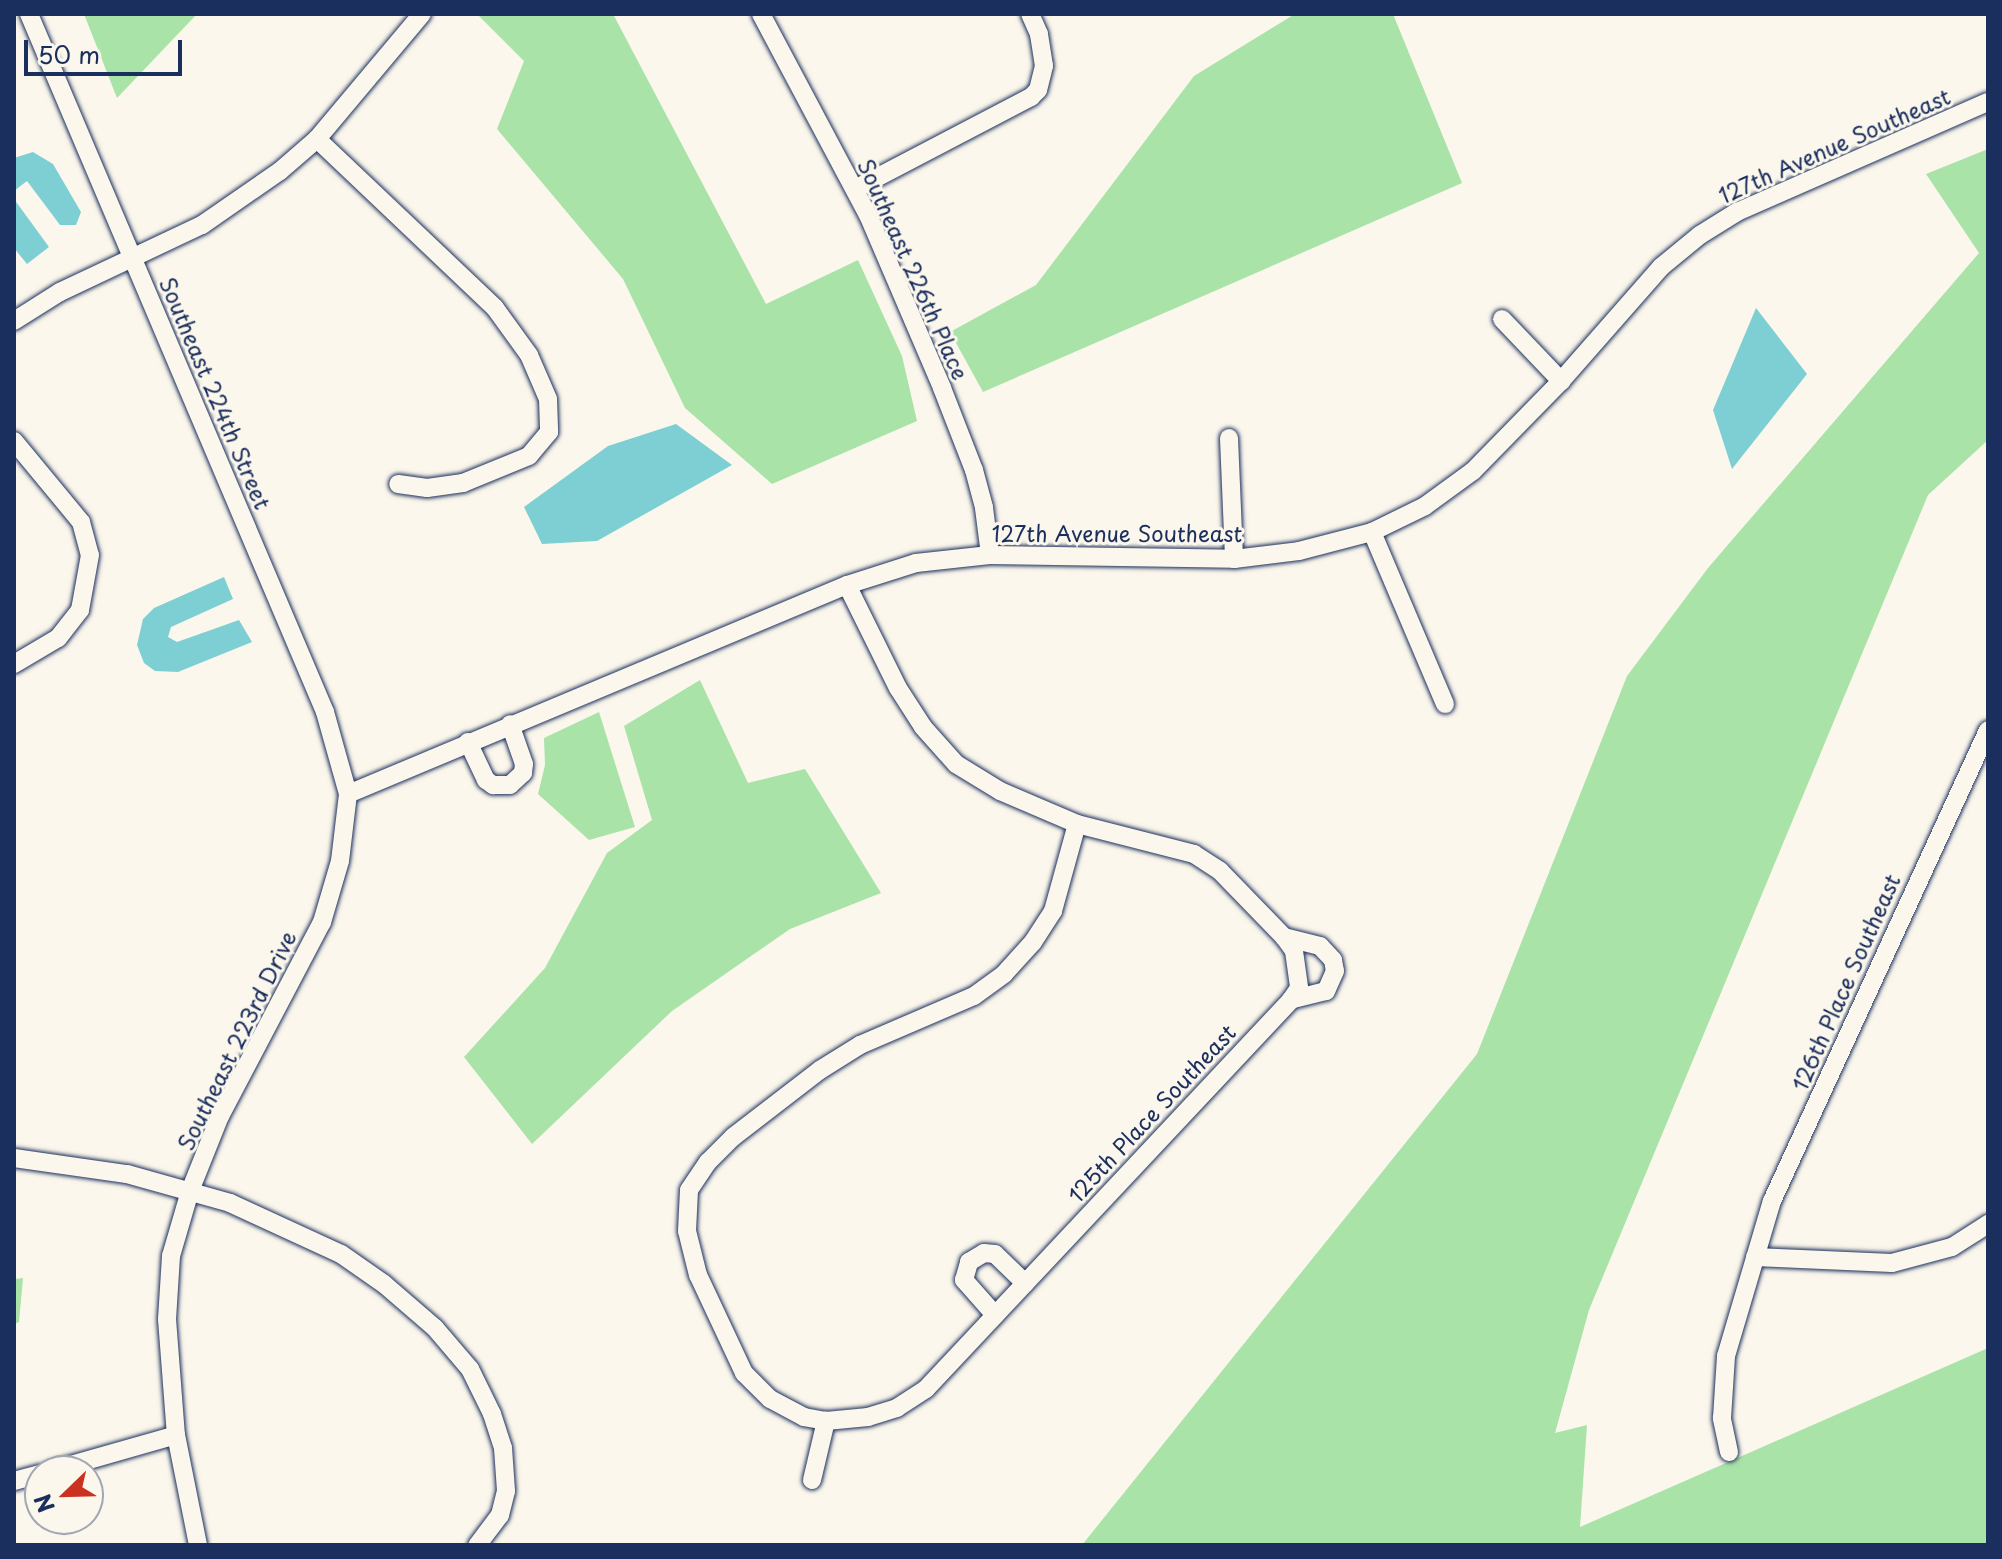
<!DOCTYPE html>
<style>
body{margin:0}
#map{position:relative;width:2002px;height:1559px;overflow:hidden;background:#fbf7ec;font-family:"Playpen Sans",sans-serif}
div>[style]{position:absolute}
.green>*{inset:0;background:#a9e3a8}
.water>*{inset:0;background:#7dcfd3}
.roads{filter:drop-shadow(0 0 2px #1b2f5e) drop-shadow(0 0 2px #1b2f5e)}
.street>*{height:18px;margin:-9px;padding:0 9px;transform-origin:9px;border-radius:9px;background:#fbf7ec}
span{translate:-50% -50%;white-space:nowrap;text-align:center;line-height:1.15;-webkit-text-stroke:6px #fbf7ec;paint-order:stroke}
.street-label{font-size:22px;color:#1b2f5e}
.frame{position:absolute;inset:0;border:16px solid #1b2f5e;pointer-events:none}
.north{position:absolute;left:24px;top:1455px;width:80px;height:80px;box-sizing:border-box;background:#fbf7ec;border:2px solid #a1a7b3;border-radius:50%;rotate:247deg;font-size:22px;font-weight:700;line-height:32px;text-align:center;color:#1b2f5e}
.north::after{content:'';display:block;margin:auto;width:28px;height:36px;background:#c8321e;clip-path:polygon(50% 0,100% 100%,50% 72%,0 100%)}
.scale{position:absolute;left:24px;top:40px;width:158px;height:36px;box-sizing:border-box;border:4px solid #1b2f5e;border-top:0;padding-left:10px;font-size:24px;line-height:28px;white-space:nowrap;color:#1b2f5e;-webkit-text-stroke:6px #fbf7ec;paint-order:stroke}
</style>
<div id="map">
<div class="green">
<div style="clip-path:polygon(84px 14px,197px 14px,117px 98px)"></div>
<div style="clip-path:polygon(477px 14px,613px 14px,766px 304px,858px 260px,902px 356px,917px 421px,772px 484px,685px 408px,623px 279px,497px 129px,524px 61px)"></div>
<div style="clip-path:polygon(1295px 14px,1393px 14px,1462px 183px,983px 392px,950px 332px,1036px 285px,1194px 76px)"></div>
<div style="clip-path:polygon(1988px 149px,1988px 440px,1928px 495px,1589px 1310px,1555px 1433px,1587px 1425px,1580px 1527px,1988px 1348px,1988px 1545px,1082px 1545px,1477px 1054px,1627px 676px,1708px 568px,1979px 253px,1926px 174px)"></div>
<div style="clip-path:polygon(700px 680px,748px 783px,805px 769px,881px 893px,790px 929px,672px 1011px,532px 1144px,464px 1057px,545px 968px,607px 853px,652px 820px,624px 726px)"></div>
<div style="clip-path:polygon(599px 712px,635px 827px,589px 840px,538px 794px,545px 765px,544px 738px)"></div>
<div style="clip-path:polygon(23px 1278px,19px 1322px,14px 1324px,14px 1279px)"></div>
</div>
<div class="water">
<div style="clip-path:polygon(33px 152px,53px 164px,81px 212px,76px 225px,60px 225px,27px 181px,14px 191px,14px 158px)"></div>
<div style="clip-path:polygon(14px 199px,49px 247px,27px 264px,14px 248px)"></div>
<div style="clip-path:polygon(1756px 308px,1807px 374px,1732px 469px,1713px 410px)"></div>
<div style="clip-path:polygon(676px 424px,732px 465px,597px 541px,542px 544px,524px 507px,608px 446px)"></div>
<div style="clip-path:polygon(224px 577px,233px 599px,171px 627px,168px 637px,177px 642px,239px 620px,252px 642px,178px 672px,155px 671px,144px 663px,137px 645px,143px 619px,154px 608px)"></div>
</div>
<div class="roads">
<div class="street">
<div style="left:29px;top:14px;width:758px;rotate:67.02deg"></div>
<div style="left:325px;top:712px;width:85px;rotate:74.3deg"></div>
<div style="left:348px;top:794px;width:67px;rotate:96.8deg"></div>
<div style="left:340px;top:861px;width:64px;rotate:106.4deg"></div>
<div style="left:322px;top:922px;width:219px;rotate:117.7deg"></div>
<div style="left:220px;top:1116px;width:81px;rotate:111.8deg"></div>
<div style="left:190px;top:1191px;width:68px;rotate:106.3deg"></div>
<div style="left:171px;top:1256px;width:63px;rotate:93.6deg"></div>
<div style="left:167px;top:1319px;width:116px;rotate:85.6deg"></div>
<div style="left:176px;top:1435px;width:112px;rotate:78.7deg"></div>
<div style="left:761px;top:14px;width:228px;rotate:62deg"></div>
<div style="left:868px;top:215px;width:188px;rotate:66.8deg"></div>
<div style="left:942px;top:388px;width:88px;rotate:68.7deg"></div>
<div style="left:974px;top:470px;width:39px;rotate:75deg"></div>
<div style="left:984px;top:508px;width:47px;rotate:82.7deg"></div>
<div style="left:317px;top:139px;width:245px;rotate:43.5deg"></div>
<div style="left:495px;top:308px;width:58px;rotate:54.1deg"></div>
<div style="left:529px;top:355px;width:48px;rotate:66.6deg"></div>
<div style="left:548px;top:399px;width:33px;rotate:88deg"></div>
<div style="left:549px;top:432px;width:31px;rotate:130deg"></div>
<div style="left:529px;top:456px;width:71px;rotate:157.8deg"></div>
<div style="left:463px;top:483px;width:36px;rotate:172deg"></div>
<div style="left:427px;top:488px;width:29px;rotate:-172deg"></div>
<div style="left:855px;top:189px;width:199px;rotate:-27.6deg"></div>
<div style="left:1031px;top:97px;width:10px;rotate:-45deg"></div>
<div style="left:1038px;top:90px;width:25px;rotate:-76deg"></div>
<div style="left:1044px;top:66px;width:32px;rotate:-99deg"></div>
<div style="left:1039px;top:34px;width:22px;rotate:-114deg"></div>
<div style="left:1502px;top:319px;width:86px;rotate:46.4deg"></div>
<div style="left:14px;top:321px;width:54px;rotate:-32.2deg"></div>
<div style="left:60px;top:292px;width:157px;rotate:-25.3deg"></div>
<div style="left:202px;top:225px;width:95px;rotate:-34.7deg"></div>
<div style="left:280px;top:171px;width:49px;rotate:-40.9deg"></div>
<div style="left:317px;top:139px;width:163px;rotate:-50deg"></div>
<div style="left:1229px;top:438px;width:121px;rotate:87.6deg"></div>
<div style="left:14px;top:441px;width:105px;rotate:50.4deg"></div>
<div style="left:81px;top:522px;width:34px;rotate:75deg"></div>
<div style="left:90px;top:555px;width:56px;rotate:100.3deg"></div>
<div style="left:80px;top:610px;width:36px;rotate:128deg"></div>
<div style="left:58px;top:638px;width:51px;rotate:149.4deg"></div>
<div style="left:1372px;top:532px;width:187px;rotate:67deg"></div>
<div style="left:847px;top:585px;width:115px;rotate:63.7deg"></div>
<div style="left:898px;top:688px;width:46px;rotate:57.3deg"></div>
<div style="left:923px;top:727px;width:50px;rotate:48.3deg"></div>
<div style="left:956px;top:764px;width:52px;rotate:31.5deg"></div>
<div style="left:1000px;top:791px;width:84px;rotate:23.2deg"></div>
<div style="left:1077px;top:824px;width:121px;rotate:14.4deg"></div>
<div style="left:1194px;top:854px;width:31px;rotate:33deg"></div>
<div style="left:1220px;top:871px;width:92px;rotate:45.9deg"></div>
<div style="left:1284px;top:937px;width:17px;rotate:54deg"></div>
<div style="left:1294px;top:951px;width:37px;rotate:82deg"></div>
<div style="left:1299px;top:988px;width:14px;rotate:124deg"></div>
<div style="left:1291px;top:1000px;width:533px;rotate:133.18deg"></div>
<div style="left:926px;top:1389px;width:35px;rotate:147deg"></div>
<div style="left:897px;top:1408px;width:30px;rotate:163deg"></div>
<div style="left:868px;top:1417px;width:42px;rotate:174.6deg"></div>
<div style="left:826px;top:1421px;width:22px;rotate:-170deg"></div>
<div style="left:804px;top:1417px;width:38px;rotate:-152deg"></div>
<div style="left:770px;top:1399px;width:37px;rotate:-135deg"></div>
<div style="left:744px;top:1373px;width:108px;rotate:-115.1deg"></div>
<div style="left:698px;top:1275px;width:45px;rotate:-104deg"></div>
<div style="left:687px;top:1231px;width:41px;rotate:-87.2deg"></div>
<div style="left:689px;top:1190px;width:34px;rotate:-56deg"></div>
<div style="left:708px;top:1162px;width:35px;rotate:-45deg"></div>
<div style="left:733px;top:1137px;width:110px;rotate:-37.6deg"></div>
<div style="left:820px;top:1070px;width:47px;rotate:-32deg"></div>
<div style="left:860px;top:1045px;width:124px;rotate:-23.3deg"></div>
<div style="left:974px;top:996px;width:37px;rotate:-36deg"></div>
<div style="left:1004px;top:974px;width:43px;rotate:-47.8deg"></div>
<div style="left:1033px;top:942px;width:37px;rotate:-57deg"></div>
<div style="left:1053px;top:911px;width:90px;rotate:-74.6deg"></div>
<div style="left:468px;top:742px;width:42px;rotate:64.7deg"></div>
<div style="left:486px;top:780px;width:9px;rotate:36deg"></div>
<div style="left:493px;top:785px;width:17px"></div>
<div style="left:510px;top:785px;width:18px;rotate:-43deg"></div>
<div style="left:523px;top:773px;width:9px;rotate:-84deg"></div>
<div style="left:524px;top:764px;width:42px;rotate:-109.3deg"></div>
<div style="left:348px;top:794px;width:541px;rotate:-22.73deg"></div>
<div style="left:847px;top:585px;width:72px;rotate:-17.7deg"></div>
<div style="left:916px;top:563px;width:74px;rotate:-6.2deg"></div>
<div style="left:990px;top:555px;width:244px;rotate:0.9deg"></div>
<div style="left:1234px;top:559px;width:65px;rotate:-7deg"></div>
<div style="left:1299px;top:551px;width:75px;rotate:-14.6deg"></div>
<div style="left:1372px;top:532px;width:59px;rotate:-26.1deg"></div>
<div style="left:1425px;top:506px;width:59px;rotate:-36.1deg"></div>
<div style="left:1473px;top:471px;width:126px;rotate:-45.6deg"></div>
<div style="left:1561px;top:381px;width:152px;rotate:-48.7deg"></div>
<div style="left:1661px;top:267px;width:50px;rotate:-39.4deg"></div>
<div style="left:1700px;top:235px;width:44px;rotate:-31.9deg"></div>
<div style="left:1737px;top:212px;width:274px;rotate:-23.7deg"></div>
<div style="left:1284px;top:937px;width:37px;rotate:14deg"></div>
<div style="left:1320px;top:946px;width:19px;rotate:47deg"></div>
<div style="left:1333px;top:960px;width:11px;rotate:80deg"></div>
<div style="left:1335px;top:971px;width:22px;rotate:114deg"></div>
<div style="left:1326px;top:991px;width:36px;rotate:166deg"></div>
<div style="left:14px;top:1158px;width:114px;rotate:8.1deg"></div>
<div style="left:127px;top:1174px;width:107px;rotate:15.7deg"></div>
<div style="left:230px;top:1203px;width:122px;rotate:24.7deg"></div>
<div style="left:341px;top:1254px;width:52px;rotate:34.9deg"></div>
<div style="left:384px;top:1284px;width:67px;rotate:40.8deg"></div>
<div style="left:435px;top:1328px;width:54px;rotate:49.5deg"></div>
<div style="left:470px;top:1369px;width:50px;rotate:63.9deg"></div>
<div style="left:492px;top:1414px;width:36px;rotate:72deg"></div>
<div style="left:503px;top:1448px;width:43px;rotate:86deg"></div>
<div style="left:506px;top:1491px;width:25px;rotate:104deg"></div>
<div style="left:500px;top:1515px;width:38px;rotate:127deg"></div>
<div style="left:1755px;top:1257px;width:137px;rotate:2.5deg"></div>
<div style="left:1892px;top:1263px;width:62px;rotate:-14.9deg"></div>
<div style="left:1952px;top:1247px;width:43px;rotate:-32.6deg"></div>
<div style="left:995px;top:1315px;width:47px;rotate:-131.5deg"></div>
<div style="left:964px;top:1280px;width:19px;rotate:-74deg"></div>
<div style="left:969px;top:1262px;width:17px;rotate:-31deg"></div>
<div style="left:984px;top:1253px;width:11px;rotate:5deg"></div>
<div style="left:995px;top:1254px;width:42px;rotate:44deg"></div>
<div style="left:1729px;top:1452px;width:35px;rotate:-102deg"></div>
<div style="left:1722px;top:1418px;width:62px;rotate:-86.3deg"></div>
<div style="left:1726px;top:1356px;width:162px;rotate:-73.5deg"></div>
<div style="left:1772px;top:1201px;width:518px;rotate:-65.36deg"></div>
<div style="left:50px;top:1471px;width:131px;rotate:-15.9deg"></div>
<div style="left:812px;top:1480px;width:61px;rotate:-76.7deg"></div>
<div style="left:14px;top:1481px;width:27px;rotate:-15deg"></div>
</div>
</div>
<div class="street-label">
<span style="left:1834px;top:145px;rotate:-24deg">127th Avenue Southeast</span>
<span style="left:914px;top:269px;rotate:66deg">Southeast 226th Place</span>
<span style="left:216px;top:393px;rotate:67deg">Southeast 224th Street</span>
<span style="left:1117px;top:533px">127th Avenue Southeast</span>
<span style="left:1845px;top:982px;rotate:-66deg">126th Place Southeast</span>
<span style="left:236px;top:1040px;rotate:-64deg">Southeast 223rd Drive</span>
<span style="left:1151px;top:1113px;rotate:-47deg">125th Place Southeast</span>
</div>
<div class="frame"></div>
<div class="north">N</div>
<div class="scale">50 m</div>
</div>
